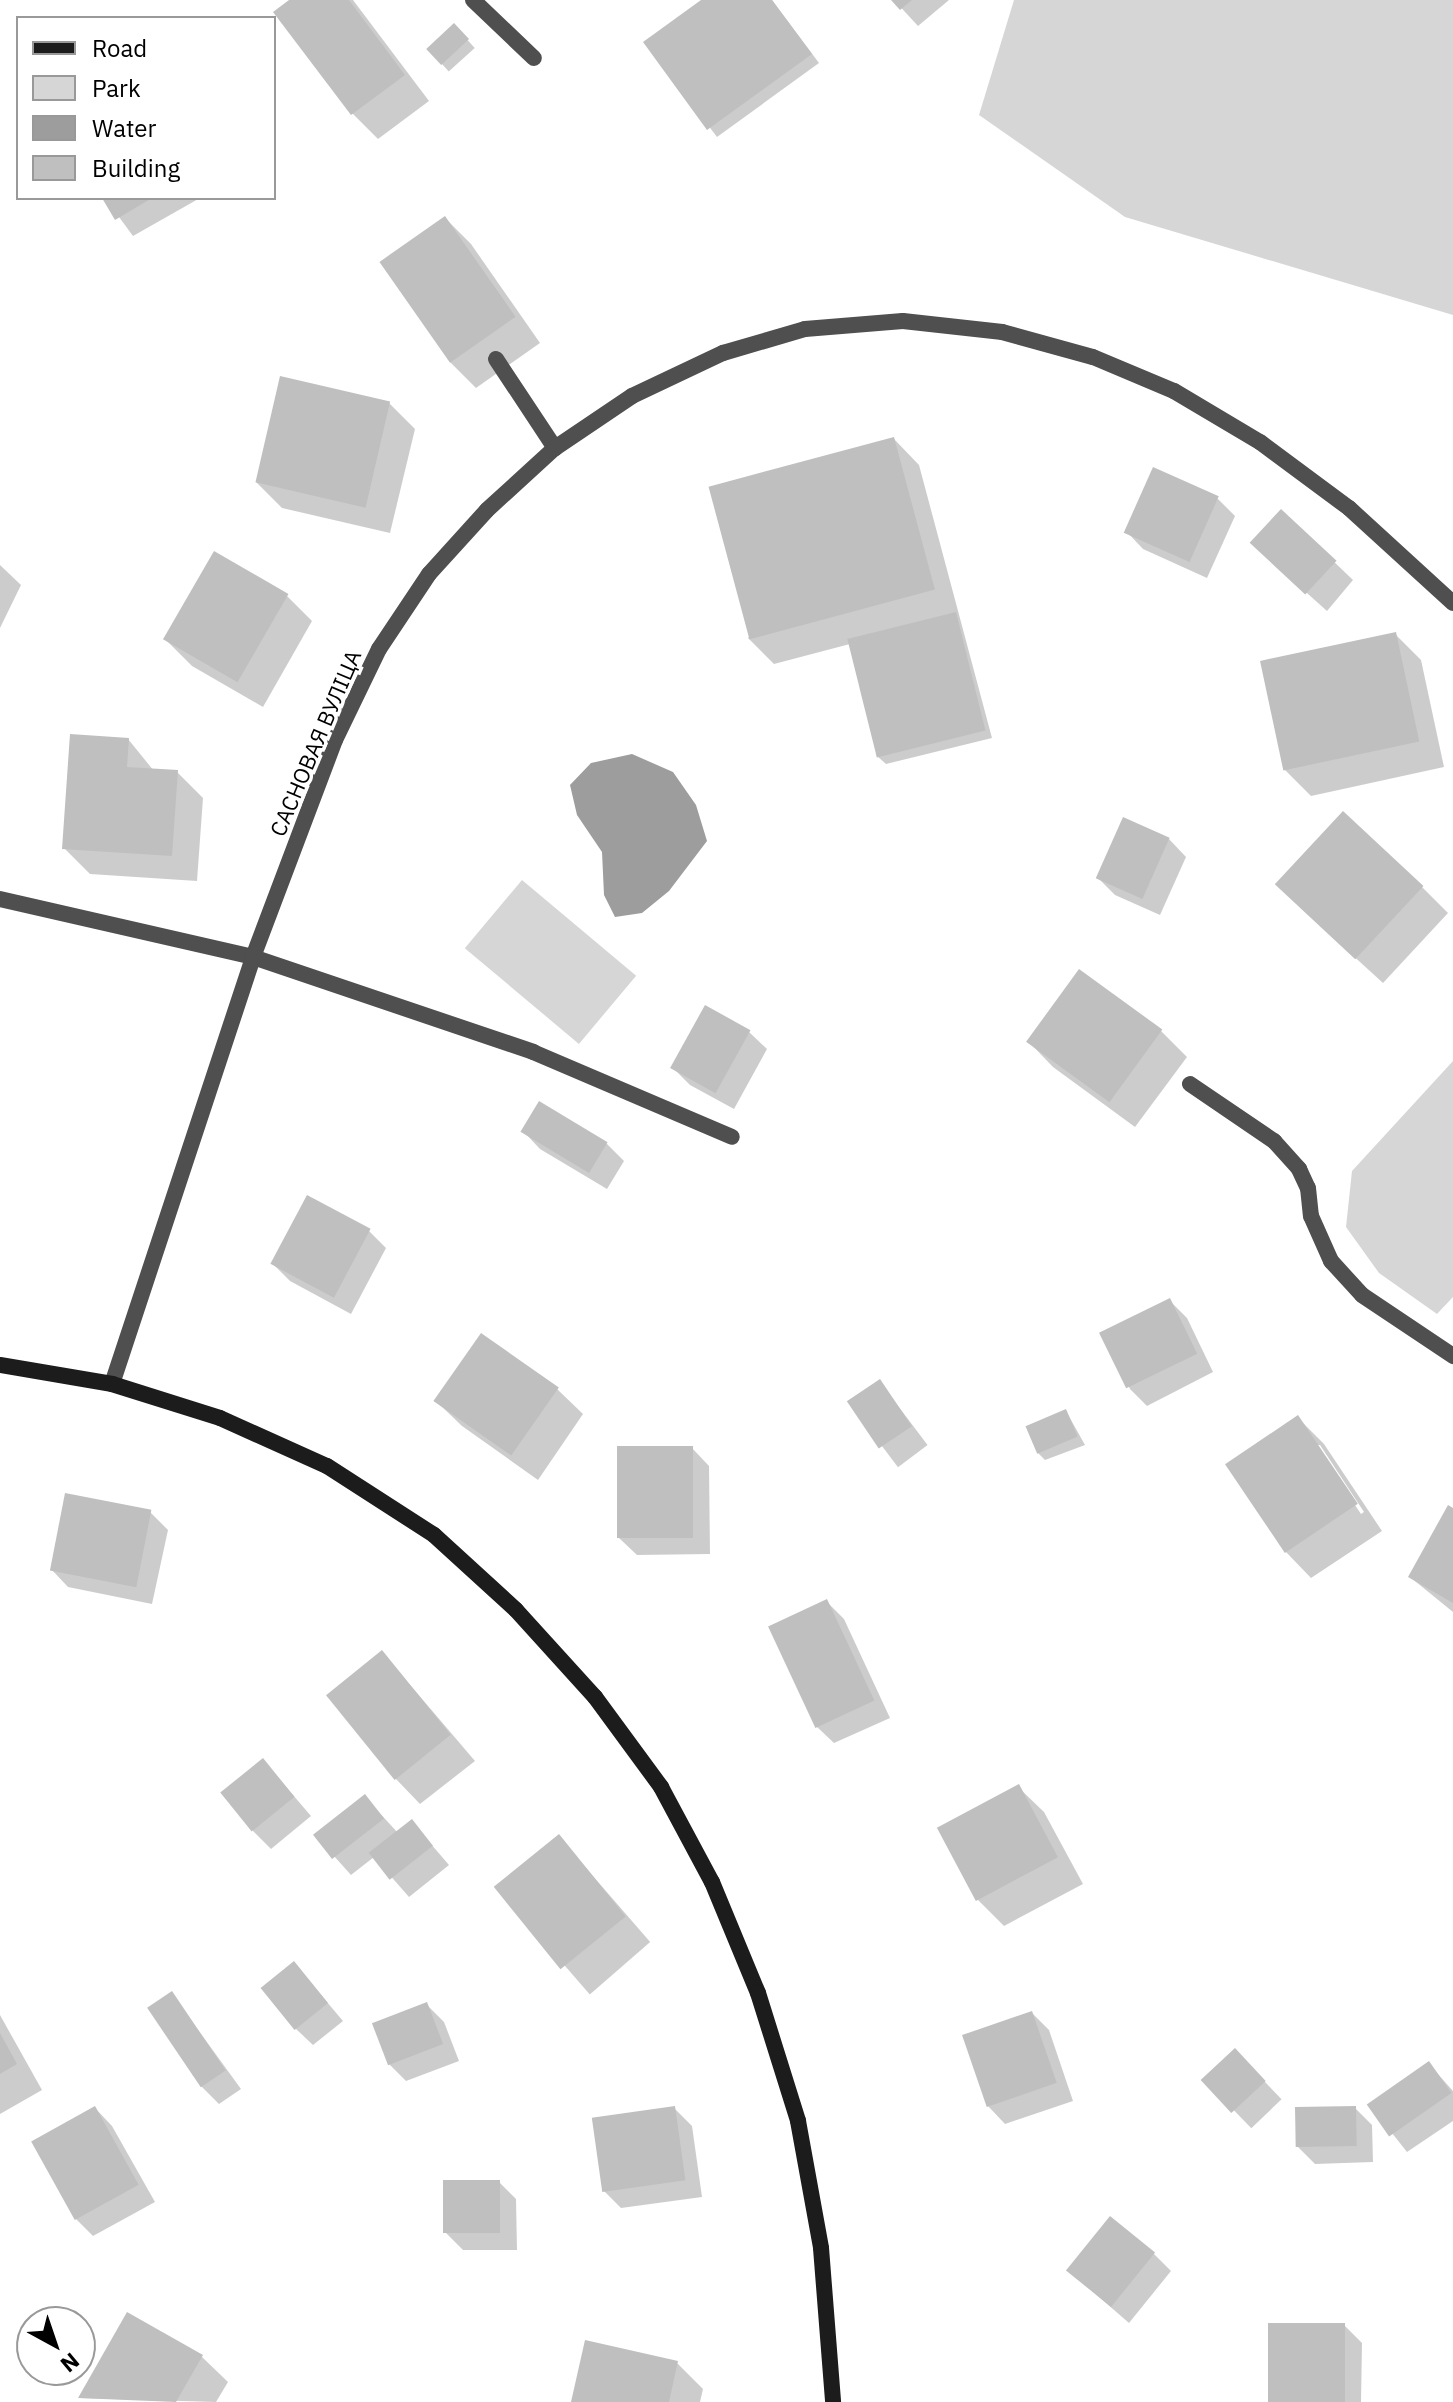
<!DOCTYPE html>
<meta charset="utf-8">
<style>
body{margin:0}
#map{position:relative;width:1453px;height:2402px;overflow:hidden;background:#fff;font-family:"IBM Plex Sans",sans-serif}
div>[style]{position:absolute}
.green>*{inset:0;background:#d6d6d6;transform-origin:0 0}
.water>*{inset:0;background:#9d9d9d}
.shadow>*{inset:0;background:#0003;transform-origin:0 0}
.building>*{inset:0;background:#bfbfbf;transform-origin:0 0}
.lane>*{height:16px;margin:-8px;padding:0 8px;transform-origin:8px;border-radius:8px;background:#4f4f4f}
.street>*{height:16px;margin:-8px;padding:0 8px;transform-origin:8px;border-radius:8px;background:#4f4f4f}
.secondary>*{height:16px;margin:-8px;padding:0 8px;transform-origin:8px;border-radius:8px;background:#1c1c1c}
span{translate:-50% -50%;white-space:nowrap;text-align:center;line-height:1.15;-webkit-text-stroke:7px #fff;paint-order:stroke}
.street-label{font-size:22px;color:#000}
.legend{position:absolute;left:16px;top:16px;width:260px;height:184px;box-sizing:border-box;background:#fff;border:2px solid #999;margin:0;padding:10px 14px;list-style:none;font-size:24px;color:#000}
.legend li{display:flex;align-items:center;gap:16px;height:40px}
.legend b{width:40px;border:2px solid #999}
.north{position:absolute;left:16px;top:2306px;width:80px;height:80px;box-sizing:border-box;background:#fff;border:2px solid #999;border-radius:50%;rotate:140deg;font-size:22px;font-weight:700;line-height:32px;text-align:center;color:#000}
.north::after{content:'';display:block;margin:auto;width:28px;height:36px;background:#000;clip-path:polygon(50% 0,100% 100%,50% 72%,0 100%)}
</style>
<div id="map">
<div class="green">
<div style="clip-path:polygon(1014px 0,1453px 0,1453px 315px,1125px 217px,979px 115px)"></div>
<div style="left:522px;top:880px;width:149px;height:89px;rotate:40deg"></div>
<div style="clip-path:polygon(1453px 1061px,1453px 1297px,1437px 1314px,1379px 1273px,1346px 1227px,1352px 1171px)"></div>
</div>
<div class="water">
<div style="clip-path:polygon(632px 754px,673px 772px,696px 805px,707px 841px,669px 891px,642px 913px,615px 917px,604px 895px,602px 852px,577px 815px,570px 785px,591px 763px)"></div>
</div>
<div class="shadow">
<div style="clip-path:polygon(292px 0,353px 0,429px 101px,378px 139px,352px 113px)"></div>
<div style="clip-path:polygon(705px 0,772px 0,819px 63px,717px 137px,646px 43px)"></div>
<div style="clip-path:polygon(894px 0,949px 0,918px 26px)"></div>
<div style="left:454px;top:25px;width:31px;height:35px;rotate:48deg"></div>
<div style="clip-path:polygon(105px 198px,200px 198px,133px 236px)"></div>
<div style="clip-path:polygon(445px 218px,471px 244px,540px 343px,476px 388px,450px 362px,382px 263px)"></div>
<div style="clip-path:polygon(389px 403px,415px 429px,390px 533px,282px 508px,256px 482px)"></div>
<div style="clip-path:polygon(894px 439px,919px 465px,992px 738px,886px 764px,877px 756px,850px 644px,774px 664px,748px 638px)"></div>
<div style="clip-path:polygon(1218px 499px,1235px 516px,1207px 578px,1143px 549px,1126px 531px)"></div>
<div style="clip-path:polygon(1281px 511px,1353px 580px,1327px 611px,1269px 559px)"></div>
<div style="clip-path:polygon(0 565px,21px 585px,0 628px)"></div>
<div style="clip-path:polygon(286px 595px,312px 621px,263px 707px,192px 666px,166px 640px)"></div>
<div style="clip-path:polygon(1395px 634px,1421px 660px,1444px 767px,1311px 796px,1285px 770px)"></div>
<div style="clip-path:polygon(128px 739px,154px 771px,177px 772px,203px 798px,197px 881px,90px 874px,64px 848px)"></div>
<div style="clip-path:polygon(1169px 839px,1186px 857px,1160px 915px,1115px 895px,1097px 877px)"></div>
<div style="clip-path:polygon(1422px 887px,1448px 913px,1383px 983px,1303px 910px)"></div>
<div style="clip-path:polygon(1161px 1031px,1187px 1057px,1135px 1127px,1053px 1067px,1028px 1041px)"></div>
<div style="clip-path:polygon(749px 1032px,767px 1049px,734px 1109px,690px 1085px,673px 1068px)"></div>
<div style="clip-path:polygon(540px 1103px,607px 1144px,624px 1161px,607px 1189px,540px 1149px,523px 1131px)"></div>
<div style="clip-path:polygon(369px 1231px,386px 1248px,351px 1314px,290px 1281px,272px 1263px)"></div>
<div style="clip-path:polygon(1170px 1301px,1187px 1318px,1213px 1372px,1147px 1406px,1130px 1389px,1101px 1333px)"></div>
<div style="left:880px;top:1382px;width:79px;height:37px;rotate:53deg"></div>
<div style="clip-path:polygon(557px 1389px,583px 1414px,538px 1480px,462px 1426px,436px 1401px)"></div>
<div style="clip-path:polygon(1066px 1411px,1085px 1445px,1045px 1460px,1037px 1452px)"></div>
<div style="clip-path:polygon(evenodd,1298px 1418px,1324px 1444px,1382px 1531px,1311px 1578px,1286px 1552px,1227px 1464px,1298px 1418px,1315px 1445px,1320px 1445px,1364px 1512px,1361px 1514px,1315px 1445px)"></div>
<div style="clip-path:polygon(692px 1448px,709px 1466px,710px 1554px,637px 1555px,619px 1538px)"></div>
<div style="clip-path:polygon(1453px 1510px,1453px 1612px,1410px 1577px)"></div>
<div style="clip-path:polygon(150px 1512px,168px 1530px,152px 1604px,68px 1587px,51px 1569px)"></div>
<div style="clip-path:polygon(826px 1601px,844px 1619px,890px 1718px,834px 1743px,816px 1726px,771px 1627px)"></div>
<div style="clip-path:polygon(382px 1652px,475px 1761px,420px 1804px,395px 1778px)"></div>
<div style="clip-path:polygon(263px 1760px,311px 1816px,271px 1849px,253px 1831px)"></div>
<div style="clip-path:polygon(1018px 1787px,1044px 1812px,1083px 1884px,1004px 1926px,978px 1900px,939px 1829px)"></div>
<div style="clip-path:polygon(365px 1797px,398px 1833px,412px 1822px,449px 1865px,409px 1897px,374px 1857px,351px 1875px,316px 1836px)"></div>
<div style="left:559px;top:1837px;width:139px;height:80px;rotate:49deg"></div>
<div style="clip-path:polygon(294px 1963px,343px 2021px,313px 2045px,295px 2028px)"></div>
<div style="clip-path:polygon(172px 1994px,241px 2089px,219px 2104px,201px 2086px)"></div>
<div style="clip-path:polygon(427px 2005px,444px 2022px,459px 2061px,406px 2081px,389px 2064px)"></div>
<div style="clip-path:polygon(1032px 2013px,1049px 2030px,1073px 2101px,1005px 2124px,988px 2106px)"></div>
<div style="clip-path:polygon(0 2015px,42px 2090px,0 2114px)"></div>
<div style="left:1235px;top:2051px;width:67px;height:42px;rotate:46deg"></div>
<div style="clip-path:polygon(1429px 2064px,1453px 2091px,1453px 2121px,1407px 2152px,1369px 2104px)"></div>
<div style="clip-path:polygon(95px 2108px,112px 2126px,155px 2202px,93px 2236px,76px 2219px)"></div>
<div style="clip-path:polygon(674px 2108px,692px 2126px,702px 2197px,621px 2208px,604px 2191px)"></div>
<div style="clip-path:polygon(1355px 2108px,1372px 2125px,1373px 2162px,1315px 2164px,1298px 2147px)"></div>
<div style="clip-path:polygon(499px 2182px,516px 2199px,517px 2250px,463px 2250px,445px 2232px)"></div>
<div style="clip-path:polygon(1154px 2254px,1171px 2271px,1129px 2323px,1068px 2270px)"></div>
<div style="clip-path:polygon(1344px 2325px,1362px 2343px,1361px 2402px,1269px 2402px)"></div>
<div style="clip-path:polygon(202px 2357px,228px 2382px,216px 2402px,81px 2398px)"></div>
<div style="clip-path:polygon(677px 2363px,703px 2389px,700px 2402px,573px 2402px)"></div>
</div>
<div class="building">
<div style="clip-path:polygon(289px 0,349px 0,405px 75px,351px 115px,273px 12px)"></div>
<div style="clip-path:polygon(701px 0,772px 0,812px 54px,707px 130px,643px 42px)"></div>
<div style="clip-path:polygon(891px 0,912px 0,900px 10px)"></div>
<div style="left:454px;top:23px;width:22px;height:38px;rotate:47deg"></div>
<div style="clip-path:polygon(102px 198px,152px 198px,115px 220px)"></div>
<div style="left:445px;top:216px;width:123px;height:80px;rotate:55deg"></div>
<div style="left:280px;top:376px;width:113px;height:109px;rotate:13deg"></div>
<div style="left:894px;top:437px;width:158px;height:192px;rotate:75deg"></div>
<div style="left:1153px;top:467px;width:72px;height:72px;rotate:24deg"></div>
<div style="left:1281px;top:509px;width:76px;height:46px;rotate:43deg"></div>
<div style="left:214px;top:551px;width:86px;height:102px;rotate:30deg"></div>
<div style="left:956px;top:612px;width:122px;height:112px;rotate:76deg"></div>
<div style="left:1396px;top:632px;width:112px;height:139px;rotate:78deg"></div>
<div style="clip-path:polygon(70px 734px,129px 738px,127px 767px,178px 770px,172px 856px,62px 849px)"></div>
<div style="left:1343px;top:811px;width:110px;height:100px;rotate:43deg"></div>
<div style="left:1123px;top:817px;width:51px;height:67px;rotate:24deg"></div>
<div style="left:1079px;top:969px;width:103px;height:90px;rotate:36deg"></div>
<div style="left:705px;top:1005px;width:52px;height:72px;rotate:29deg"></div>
<div style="left:539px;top:1101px;width:80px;height:36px;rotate:31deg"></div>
<div style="left:307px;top:1195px;width:72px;height:78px;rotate:28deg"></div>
<div style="left:1170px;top:1298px;width:62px;height:79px;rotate:64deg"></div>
<div style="left:481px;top:1333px;width:95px;height:83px;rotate:35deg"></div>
<div style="left:880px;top:1379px;width:57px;height:40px;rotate:56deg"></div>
<div style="left:1066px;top:1409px;width:30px;height:44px;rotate:67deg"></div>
<div style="left:1298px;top:1415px;width:107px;height:88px;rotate:56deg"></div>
<div style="left:693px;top:1446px;width:92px;height:76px;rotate:90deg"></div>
<div style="left:65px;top:1493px;width:88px;height:79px;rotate:11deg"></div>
<div style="clip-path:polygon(1448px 1505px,1453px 1508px,1453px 1603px,1408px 1577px)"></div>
<div style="left:827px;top:1599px;width:112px;height:65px;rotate:65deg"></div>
<div style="left:382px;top:1650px;width:109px;height:72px;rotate:51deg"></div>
<div style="left:263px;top:1758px;width:50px;height:55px;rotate:51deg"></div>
<div style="left:1019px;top:1784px;width:83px;height:93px;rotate:62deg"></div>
<div style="left:365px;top:1794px;width:31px;height:66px;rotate:52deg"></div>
<div style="left:412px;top:1819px;width:34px;height:55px;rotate:52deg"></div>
<div style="left:559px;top:1834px;width:106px;height:84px;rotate:51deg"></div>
<div style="left:294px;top:1961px;width:54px;height:43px;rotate:51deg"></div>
<div style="left:172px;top:1991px;width:96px;height:30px;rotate:56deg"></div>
<div style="left:427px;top:2002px;width:45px;height:59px;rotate:69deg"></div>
<div style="left:1032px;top:2011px;width:76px;height:74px;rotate:71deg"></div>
<div style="clip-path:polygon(0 2033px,17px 2064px,0 2074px)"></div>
<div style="left:1235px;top:2048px;width:45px;height:47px;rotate:47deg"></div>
<div style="left:1429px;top:2061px;width:39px;height:76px;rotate:55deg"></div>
<div style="left:95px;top:2106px;width:90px;height:73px;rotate:61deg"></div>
<div style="left:675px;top:2106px;width:75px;height:84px;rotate:82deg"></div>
<div style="left:1356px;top:2106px;width:40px;height:61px;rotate:89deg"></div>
<div style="left:443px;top:2180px;width:57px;height:53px"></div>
<div style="left:1110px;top:2216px;width:58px;height:70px;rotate:39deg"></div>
<div style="clip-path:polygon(127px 2312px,203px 2355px,176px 2402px,78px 2398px)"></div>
<div style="left:1268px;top:2323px;width:77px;height:79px"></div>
<div style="clip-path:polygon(585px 2340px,678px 2361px,669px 2402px,571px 2402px)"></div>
</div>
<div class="lane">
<div style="left:496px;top:359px;width:107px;rotate:56.5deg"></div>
<div style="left:0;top:899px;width:260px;rotate:12.9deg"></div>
<div style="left:253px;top:957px;width:296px;rotate:18.7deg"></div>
<div style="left:533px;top:1052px;width:216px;rotate:23.1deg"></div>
<div style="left:1190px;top:1084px;width:102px;rotate:34.2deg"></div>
<div style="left:1274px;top:1141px;width:38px;rotate:48deg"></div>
<div style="left:1299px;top:1169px;width:21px;rotate:65deg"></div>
<div style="left:1308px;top:1188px;width:28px;rotate:84deg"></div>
</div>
<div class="street">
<div style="left:473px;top:0;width:84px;rotate:43.6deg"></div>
<div style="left:1311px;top:1216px;width:49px;rotate:66deg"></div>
<div style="left:1331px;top:1261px;width:46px;rotate:47.6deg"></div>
<div style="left:1362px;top:1295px;width:110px;rotate:33.8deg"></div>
<div style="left:112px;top:1384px;width:450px;rotate:-71.7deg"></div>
<div style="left:253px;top:957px;width:232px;rotate:-69.3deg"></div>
<div style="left:335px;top:740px;width:101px;rotate:-64.2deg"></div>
<div style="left:379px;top:649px;width:90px;rotate:-56.3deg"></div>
<div style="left:429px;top:574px;width:86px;rotate:-47.8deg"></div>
<div style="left:487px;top:510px;width:92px;rotate:-42.4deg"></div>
<div style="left:555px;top:448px;width:93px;rotate:-34deg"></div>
<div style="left:632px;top:396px;width:101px;rotate:-25.3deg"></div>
<div style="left:723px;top:353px;width:85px;rotate:-16.3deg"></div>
<div style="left:805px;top:329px;width:98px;rotate:-4.7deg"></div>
<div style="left:903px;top:321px;width:100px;rotate:6.3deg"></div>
<div style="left:1002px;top:332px;width:94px;rotate:15.4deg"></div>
<div style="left:1093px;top:357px;width:88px;rotate:22.8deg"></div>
<div style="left:1174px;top:391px;width:100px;rotate:30.7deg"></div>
<div style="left:1260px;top:442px;width:111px;rotate:36.6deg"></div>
<div style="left:1349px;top:508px;width:141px;rotate:42.4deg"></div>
</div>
<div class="secondary">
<div style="left:0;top:1365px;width:114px;rotate:9.6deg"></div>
<div style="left:112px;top:1384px;width:113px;rotate:17.5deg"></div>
<div style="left:220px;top:1418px;width:117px;rotate:24.2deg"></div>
<div style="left:327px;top:1466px;width:127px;rotate:32.8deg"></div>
<div style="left:434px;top:1535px;width:111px;rotate:42.4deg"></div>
<div style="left:516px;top:1610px;width:118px;rotate:47.8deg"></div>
<div style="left:595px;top:1697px;width:112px;rotate:53.7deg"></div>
<div style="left:661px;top:1787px;width:108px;rotate:61.8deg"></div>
<div style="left:712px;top:1882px;width:120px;rotate:67.5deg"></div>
<div style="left:758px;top:1993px;width:134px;rotate:72.6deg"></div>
<div style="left:798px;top:2121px;width:129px;rotate:79.7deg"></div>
<div style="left:821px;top:2248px;width:154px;rotate:85.5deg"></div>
</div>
<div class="street-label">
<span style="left:315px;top:743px;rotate:-67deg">САСНОВАЯ ВУЛІЦА</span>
</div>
<ul class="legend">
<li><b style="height:10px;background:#1c1c1c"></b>Road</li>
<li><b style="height:22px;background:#d6d6d6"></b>Park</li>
<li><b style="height:22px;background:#9d9d9d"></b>Water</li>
<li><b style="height:22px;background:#bfbfbf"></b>Building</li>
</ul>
<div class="north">N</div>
</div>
